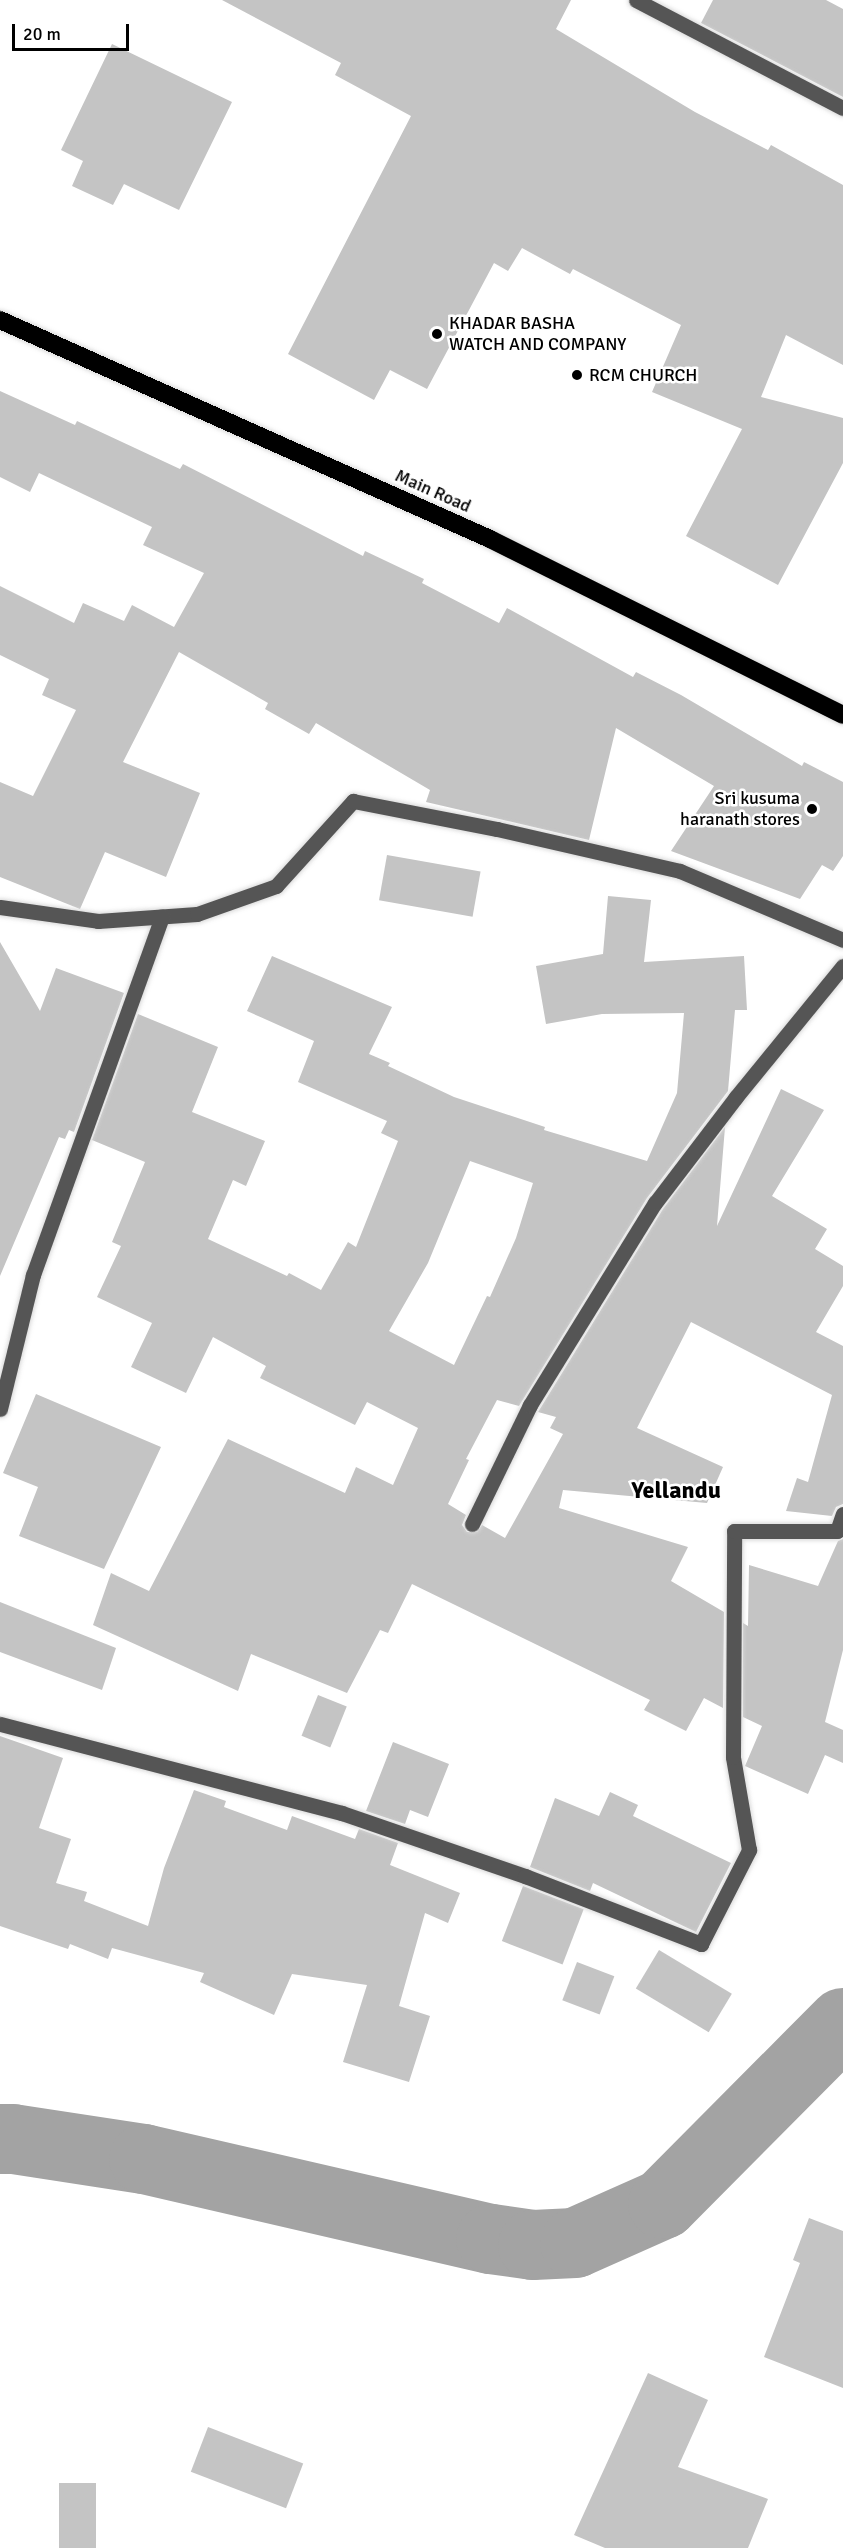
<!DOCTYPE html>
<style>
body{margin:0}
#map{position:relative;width:843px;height:2548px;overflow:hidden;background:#fff;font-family:Signika,sans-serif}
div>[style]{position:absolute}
.river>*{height:70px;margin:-35px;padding:0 35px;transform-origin:35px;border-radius:35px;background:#a3a3a3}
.building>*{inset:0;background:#c4c4c4;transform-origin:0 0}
.roads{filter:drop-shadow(0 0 2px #dbdbdb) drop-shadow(0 0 2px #dbdbdb)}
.minor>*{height:15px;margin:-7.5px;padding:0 7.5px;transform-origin:7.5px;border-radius:7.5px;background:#555}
.highway>*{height:18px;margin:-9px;padding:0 9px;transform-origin:9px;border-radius:9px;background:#000}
.dots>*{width:16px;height:16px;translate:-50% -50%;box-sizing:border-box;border:3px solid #fff;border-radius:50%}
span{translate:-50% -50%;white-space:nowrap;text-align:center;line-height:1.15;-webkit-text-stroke:5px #fff;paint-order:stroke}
.poi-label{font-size:18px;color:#000}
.left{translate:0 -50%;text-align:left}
.right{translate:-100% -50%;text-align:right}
.street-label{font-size:18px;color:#000}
.district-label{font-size:24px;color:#000;font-weight:700}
.scale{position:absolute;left:12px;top:24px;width:117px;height:27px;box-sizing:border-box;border:3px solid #000;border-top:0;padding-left:8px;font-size:18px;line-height:21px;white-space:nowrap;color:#000;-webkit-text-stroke:4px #fff;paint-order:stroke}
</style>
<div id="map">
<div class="river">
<div style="left:0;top:2139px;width:13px"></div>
<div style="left:13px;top:2139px;width:133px;rotate:8.7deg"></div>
<div style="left:144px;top:2159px;width:356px;rotate:13deg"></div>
<div style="left:491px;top:2239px;width:42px;rotate:8.1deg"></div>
<div style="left:533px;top:2245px;width:42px;rotate:-2.7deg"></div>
<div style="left:575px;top:2243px;width:96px;rotate:-23.9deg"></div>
<div style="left:663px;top:2204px;width:255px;rotate:-45.2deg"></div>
</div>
<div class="building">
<div style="clip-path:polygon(222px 0,571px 0,556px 29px,695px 112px,768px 150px,771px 145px,843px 185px,843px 365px,786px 335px,761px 397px,843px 418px,843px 463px,778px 585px,686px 536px,742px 429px,652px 392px,681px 325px,573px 269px,570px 274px,522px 248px,508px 271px,494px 263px,427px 389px,390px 370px,374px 400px,288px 354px,411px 116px,335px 75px,341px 63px)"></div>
<div style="clip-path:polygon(713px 0,826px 0,843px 9px,843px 97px,701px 23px)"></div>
<div style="clip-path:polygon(112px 44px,232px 102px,179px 210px,124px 184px,113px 205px,72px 186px,83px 161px,61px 150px)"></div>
<div style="clip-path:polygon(0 391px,75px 425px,77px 421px,180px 469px,183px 464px,363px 556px,365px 551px,424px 579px,422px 583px,499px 623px,507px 608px,633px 677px,636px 672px,681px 695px,802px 766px,804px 762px,843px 782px,843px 856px,833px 871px,822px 865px,800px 899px,671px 851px,714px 786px,616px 728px,589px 840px,426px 802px,430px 790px,316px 723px,309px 734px,265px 709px,268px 703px,179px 652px,123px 762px,200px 793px,166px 877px,105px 852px,80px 909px,0 877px,0 782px,33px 796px,76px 710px,42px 695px,49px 679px,0 655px,0 586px,74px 623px,83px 603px,124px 621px,132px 605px,174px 627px,204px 573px,143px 545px,152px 527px,39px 473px,30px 492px,0 477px)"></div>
<div style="left:387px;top:855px;width:95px;height:46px;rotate:10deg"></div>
<div style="clip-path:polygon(evenodd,608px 896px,651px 900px,644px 962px,744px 956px,747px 1010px,735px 1010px,728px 1091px,647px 1198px,519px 1406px,497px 1400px,466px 1459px,469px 1460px,448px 1504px,466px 1515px,462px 1525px,467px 1532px,477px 1532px,482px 1525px,505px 1538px,563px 1434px,550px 1428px,556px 1417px,538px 1412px,663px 1209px,725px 1127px,717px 1226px,781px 1089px,824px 1110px,772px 1196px,827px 1229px,815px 1249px,843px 1266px,843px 1286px,816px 1332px,843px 1346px,843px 1504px,836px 1507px,832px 1516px,786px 1511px,797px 1478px,808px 1482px,832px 1395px,691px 1322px,637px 1428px,723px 1467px,707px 1503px,563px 1490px,559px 1508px,688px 1547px,671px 1581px,724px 1612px,723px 1708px,704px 1698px,686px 1731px,644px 1710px,650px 1700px,412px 1584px,388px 1633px,380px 1630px,347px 1693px,251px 1654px,238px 1691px,93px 1625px,111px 1573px,149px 1591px,228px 1439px,345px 1493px,356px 1467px,393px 1485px,418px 1428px,367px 1402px,355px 1425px,260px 1378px,266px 1366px,213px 1337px,186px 1393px,131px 1367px,152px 1323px,97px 1297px,121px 1246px,112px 1242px,145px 1162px,92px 1140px,138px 1014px,218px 1047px,192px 1112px,265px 1141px,246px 1186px,233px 1180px,208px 1239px,287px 1276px,289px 1273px,321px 1290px,348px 1242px,356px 1247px,398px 1141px,381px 1133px,387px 1121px,298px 1082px,314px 1041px,247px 1011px,272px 956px,392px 1007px,369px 1054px,390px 1063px,388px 1066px,454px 1097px,545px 1127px,544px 1130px,647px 1161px,677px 1093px,684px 1013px,602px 1014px,546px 1024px,536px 966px,603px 954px,608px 896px,470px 1161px,533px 1183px,516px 1238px,490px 1297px,487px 1296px,454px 1365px,389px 1331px,428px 1263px,470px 1161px)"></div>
<div style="clip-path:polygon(0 942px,40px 1011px,56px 968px,124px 993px,74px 1132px,69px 1130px,65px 1139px,59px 1137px,0 1276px)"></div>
<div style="clip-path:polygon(36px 1394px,161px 1447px,104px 1569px,19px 1536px,38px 1487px,3px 1473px)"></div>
<div style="clip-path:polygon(843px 1539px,843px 1650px,825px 1722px,843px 1730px,843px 1763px,825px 1755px,808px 1794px,745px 1766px,762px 1726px,743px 1717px,743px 1623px,748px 1626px,749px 1565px,818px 1586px,838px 1541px)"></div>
<div style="clip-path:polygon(0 1602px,116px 1648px,102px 1690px,0 1652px)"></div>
<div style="left:318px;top:1695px;width:31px;height:44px;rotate:22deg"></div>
<div style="clip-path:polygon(0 1736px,63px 1758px,39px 1828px,71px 1839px,56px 1883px,87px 1892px,84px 1901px,148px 1926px,164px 1868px,194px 1790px,226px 1801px,224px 1807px,287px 1830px,292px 1816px,355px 1839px,359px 1829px,398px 1843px,390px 1865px,460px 1893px,448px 1923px,425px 1913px,399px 2006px,430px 2016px,409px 2082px,343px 2062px,367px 1985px,292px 1974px,274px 2015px,200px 1982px,204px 1973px,112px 1948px,108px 1959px,70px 1944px,68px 1949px,0 1926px)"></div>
<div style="clip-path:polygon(393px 1742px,449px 1764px,428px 1817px,410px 1810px,405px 1824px,366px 1811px)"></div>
<div style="clip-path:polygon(610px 1792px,638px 1805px,633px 1816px,731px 1863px,696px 1932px,593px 1883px,590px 1891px,530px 1867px,555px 1798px,599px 1816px)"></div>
<div style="left:523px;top:1886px;width:65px;height:59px;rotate:21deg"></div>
<div style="left:659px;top:1950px;width:85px;height:45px;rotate:31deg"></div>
<div style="left:577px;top:1962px;width:40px;height:41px;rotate:21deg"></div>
<div style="clip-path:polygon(809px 2218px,843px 2231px,843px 2388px,764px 2357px,800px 2263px,793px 2260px)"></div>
<div style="clip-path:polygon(648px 2373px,708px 2400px,678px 2467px,768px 2499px,748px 2548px,605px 2548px,574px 2535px)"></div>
<div style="left:208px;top:2427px;width:102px;height:48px;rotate:21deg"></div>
<div style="left:59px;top:2483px;width:37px;height:65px"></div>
</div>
<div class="roads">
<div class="minor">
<div style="left:636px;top:0;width:233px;rotate:27.6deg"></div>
<div style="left:0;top:907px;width:99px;rotate:8.1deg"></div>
<div style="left:98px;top:921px;width:99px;rotate:-4deg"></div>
<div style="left:197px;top:914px;width:84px;rotate:-19.5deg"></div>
<div style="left:276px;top:886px;width:115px;rotate:-47.8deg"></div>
<div style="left:353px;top:801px;width:147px;rotate:11deg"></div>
<div style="left:497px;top:829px;width:188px;rotate:12.9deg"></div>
<div style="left:680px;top:871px;width:177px;rotate:22.9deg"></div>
<div style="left:0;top:1409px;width:138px;rotate:-76.2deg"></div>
<div style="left:33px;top:1275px;width:381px;rotate:-70.2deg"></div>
<div style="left:472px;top:1524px;width:132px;rotate:-64deg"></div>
<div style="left:530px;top:1405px;width:238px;rotate:-58.3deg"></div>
<div style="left:655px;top:1203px;width:133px;rotate:-52.6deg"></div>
<div style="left:736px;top:1097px;width:169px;rotate:-50.8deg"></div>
<div style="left:0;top:1724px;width:353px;rotate:14.6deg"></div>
<div style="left:342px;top:1813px;width:194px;rotate:19deg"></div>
<div style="left:525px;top:1876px;width:189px;rotate:21.1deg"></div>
<div style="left:701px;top:1944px;width:106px;rotate:-62.9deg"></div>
<div style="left:749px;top:1850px;width:94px;rotate:-99.8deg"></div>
<div style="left:733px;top:1757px;width:226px;rotate:-89.7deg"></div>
<div style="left:734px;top:1531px;width:103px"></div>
<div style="left:837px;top:1531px;width:18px;rotate:-71deg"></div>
</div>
<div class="highway">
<div style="left:0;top:320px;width:537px;rotate:24.08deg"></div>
<div style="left:490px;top:539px;width:394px;rotate:26.5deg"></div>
</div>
</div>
<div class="dots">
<div style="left:437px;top:334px;background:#000"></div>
<div style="left:577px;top:375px;background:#000"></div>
<div style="left:812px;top:809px;background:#000"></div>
</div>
<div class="poi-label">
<span class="left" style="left:449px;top:334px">KHADAR BASHA<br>WATCH AND COMPANY</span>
<span class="left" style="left:589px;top:375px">RCM CHURCH</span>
<span class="right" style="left:800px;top:809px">Sri kusuma<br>haranath stores</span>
</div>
<div class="street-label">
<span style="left:433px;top:491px;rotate:24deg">Main Road</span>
</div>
<div class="district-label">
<span style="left:676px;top:1491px">Yellandu</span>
</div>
<div class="scale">20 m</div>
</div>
